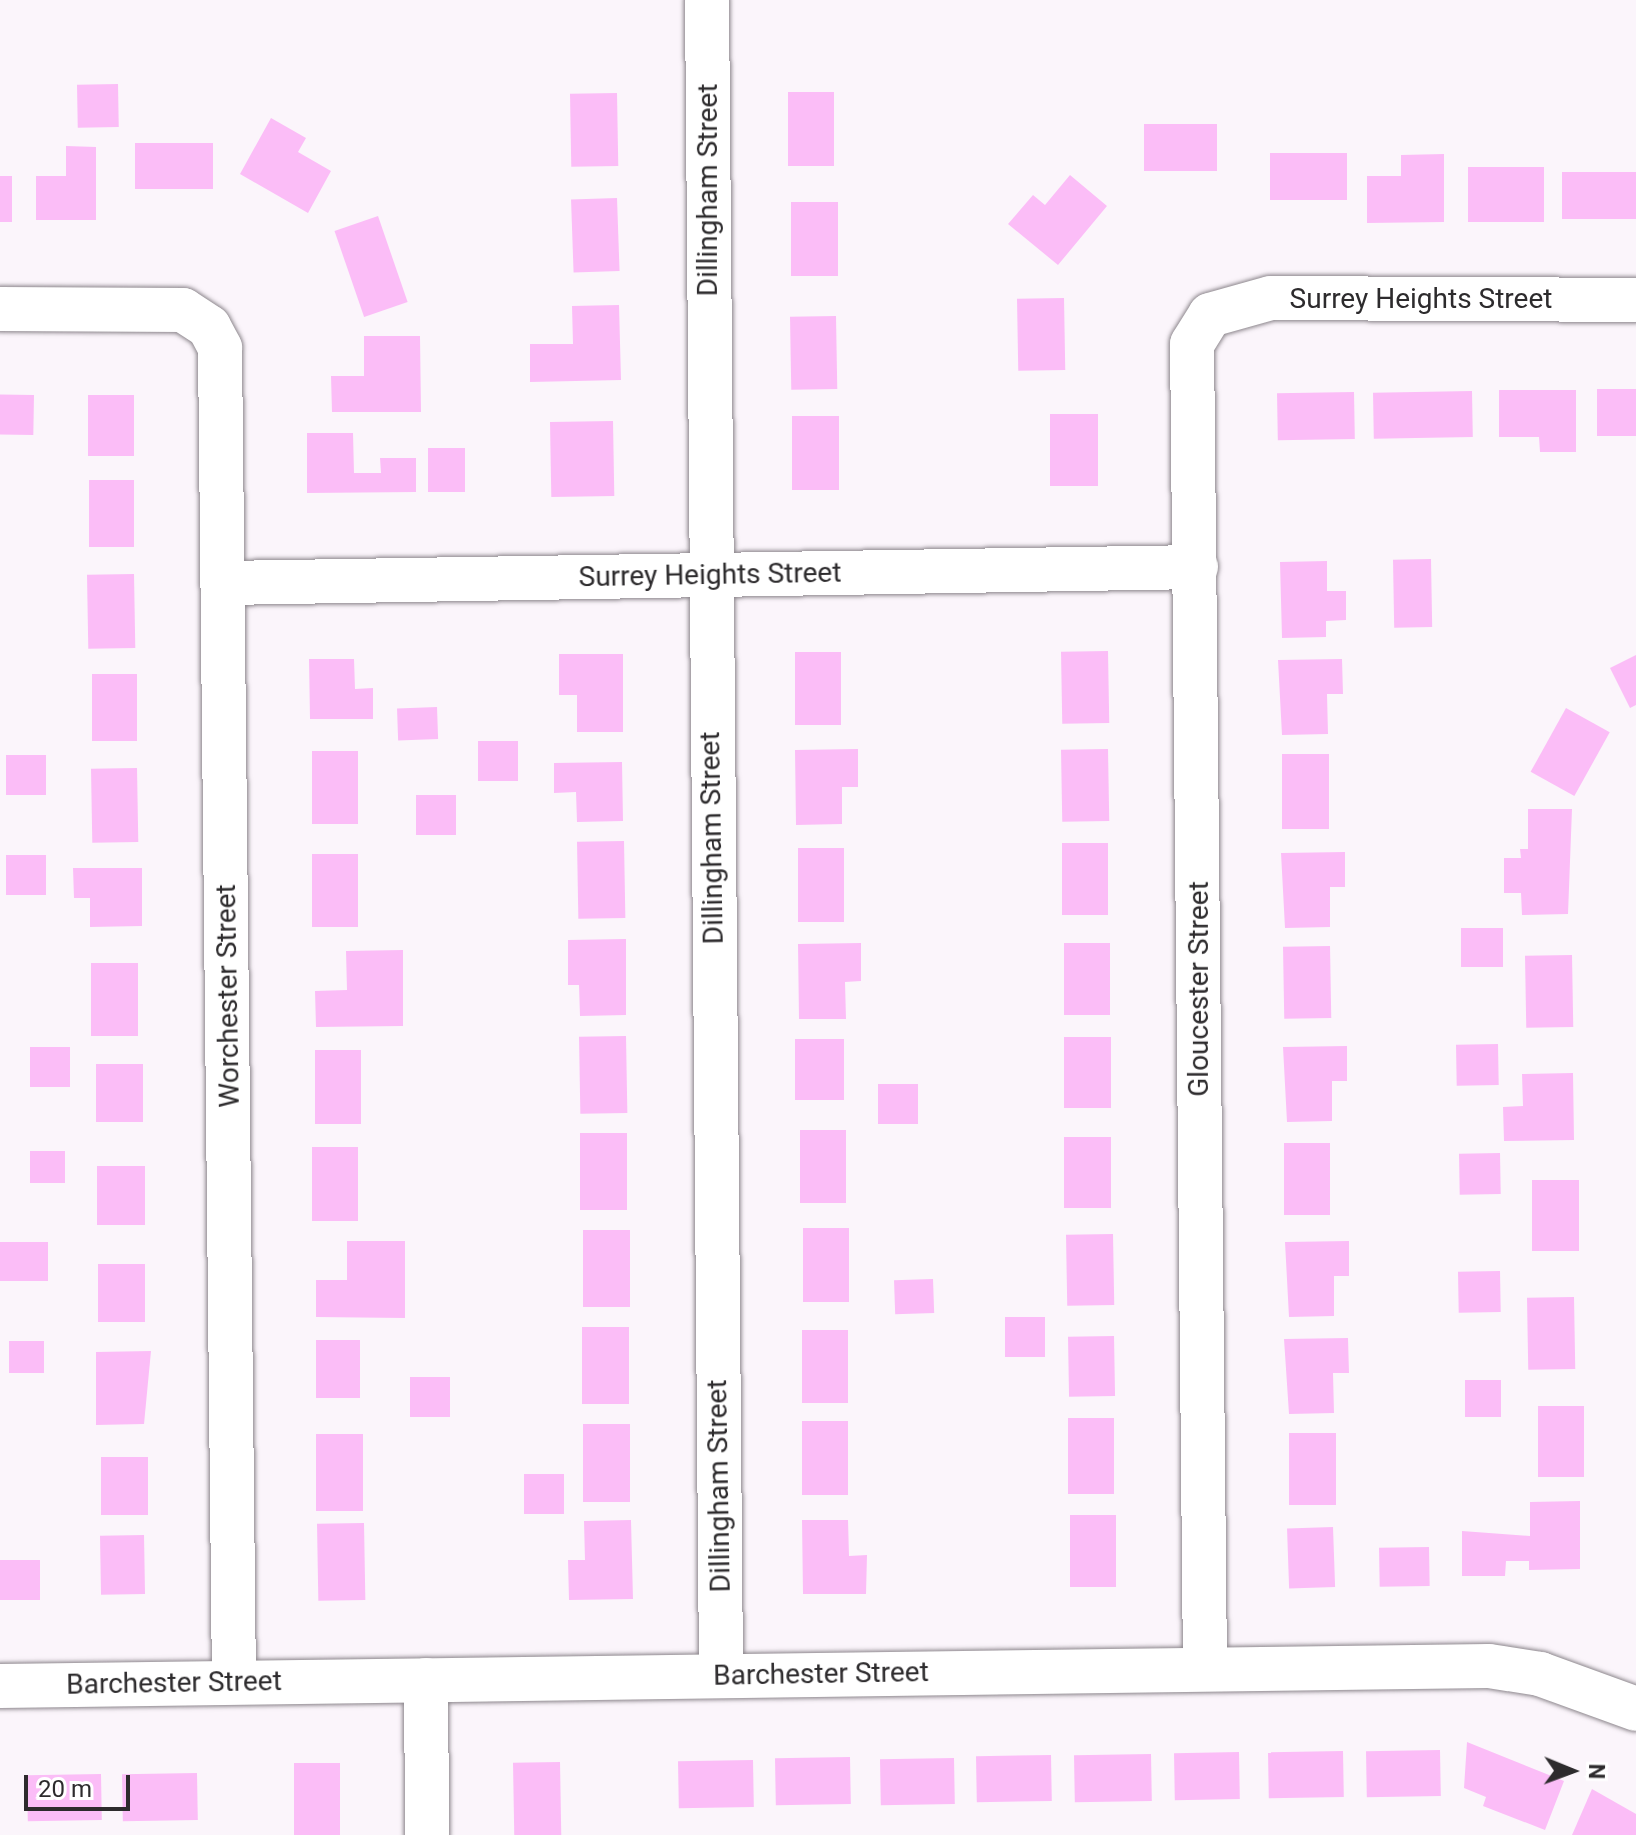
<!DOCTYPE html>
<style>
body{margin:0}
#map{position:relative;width:1636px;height:1835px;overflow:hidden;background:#fbf5fb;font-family:Roboto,sans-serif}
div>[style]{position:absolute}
.building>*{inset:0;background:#fbbdf7;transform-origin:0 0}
.roads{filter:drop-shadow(0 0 2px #8d878d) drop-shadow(0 0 2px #8d878d)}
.minor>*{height:44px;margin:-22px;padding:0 22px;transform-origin:22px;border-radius:22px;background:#fff}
span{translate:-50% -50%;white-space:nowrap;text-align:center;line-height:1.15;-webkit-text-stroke:6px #fff;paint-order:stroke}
.street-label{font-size:28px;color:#2d2b2d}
.north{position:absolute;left:1532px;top:1731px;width:80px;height:80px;-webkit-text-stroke:6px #fff;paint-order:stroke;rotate:91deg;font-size:22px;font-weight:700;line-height:32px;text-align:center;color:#2d2b2d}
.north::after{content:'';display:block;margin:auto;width:28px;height:36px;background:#2d2b2d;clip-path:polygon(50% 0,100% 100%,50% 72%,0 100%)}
.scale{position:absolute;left:24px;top:1775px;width:106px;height:36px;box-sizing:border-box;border:4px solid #2d2b2d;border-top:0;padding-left:10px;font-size:24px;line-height:28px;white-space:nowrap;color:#2d2b2d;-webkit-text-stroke:6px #fff;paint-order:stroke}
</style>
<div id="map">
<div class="building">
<div style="left:118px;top:84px;width:43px;height:41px;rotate:89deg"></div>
<div style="left:788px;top:92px;width:46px;height:74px"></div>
<div style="left:617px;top:93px;width:73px;height:47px;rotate:89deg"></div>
<div style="clip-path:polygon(271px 118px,306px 138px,298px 152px,331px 171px,308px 213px,240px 174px)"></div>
<div style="left:1217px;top:124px;width:47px;height:73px;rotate:90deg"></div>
<div style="left:213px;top:143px;width:46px;height:78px;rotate:90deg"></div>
<div style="clip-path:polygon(66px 146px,96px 147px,96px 220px,36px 220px,36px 176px,66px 176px)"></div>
<div style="left:1270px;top:153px;width:77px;height:47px"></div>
<div style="clip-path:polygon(1444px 154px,1444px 222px,1367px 223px,1367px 176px,1401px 176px,1401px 155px)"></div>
<div style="left:1468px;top:167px;width:76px;height:55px"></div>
<div style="left:1636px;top:172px;width:47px;height:74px;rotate:90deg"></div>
<div style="clip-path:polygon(1070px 175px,1107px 206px,1058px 265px,1008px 224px,1033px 195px,1045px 205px)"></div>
<div style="left:0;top:176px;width:12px;height:46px"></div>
<div style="left:617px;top:198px;width:73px;height:46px;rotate:88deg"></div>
<div style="left:791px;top:202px;width:47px;height:74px"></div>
<div style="left:378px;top:216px;width:91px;height:46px;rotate:71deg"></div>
<div style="left:1064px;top:298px;width:72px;height:47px;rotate:89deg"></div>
<div style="clip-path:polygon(619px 305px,621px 380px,530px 382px,530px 344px,573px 344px,572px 306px)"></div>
<div style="left:836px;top:316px;width:73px;height:46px;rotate:89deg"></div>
<div style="clip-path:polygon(364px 336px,420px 336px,421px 412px,332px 412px,331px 376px,364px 376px)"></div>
<div style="left:1597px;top:389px;width:39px;height:47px"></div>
<div style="clip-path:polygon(1499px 390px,1576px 390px,1576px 452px,1540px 452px,1539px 437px,1499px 437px)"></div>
<div style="left:1472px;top:391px;width:46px;height:99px;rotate:89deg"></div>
<div style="left:1354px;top:392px;width:47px;height:77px;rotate:89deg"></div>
<div style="left:34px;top:395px;width:40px;height:34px;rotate:91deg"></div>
<div style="left:134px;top:395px;width:61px;height:46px;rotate:90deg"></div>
<div style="left:1050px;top:414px;width:48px;height:72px"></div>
<div style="left:792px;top:416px;width:47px;height:74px"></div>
<div style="left:613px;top:421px;width:75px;height:63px;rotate:89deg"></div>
<div style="clip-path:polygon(307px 433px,353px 433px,354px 473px,381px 473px,380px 458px,416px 458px,416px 492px,307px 493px)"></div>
<div style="left:428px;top:448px;width:37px;height:44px"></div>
<div style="left:89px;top:480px;width:45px;height:67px"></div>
<div style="left:1431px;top:559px;width:68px;height:38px;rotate:89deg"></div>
<div style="clip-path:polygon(1327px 561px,1327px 591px,1346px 591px,1346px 620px,1326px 621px,1326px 637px,1282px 638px,1280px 562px)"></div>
<div style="left:134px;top:574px;width:74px;height:47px;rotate:89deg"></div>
<div style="left:1108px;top:651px;width:72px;height:47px;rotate:89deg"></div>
<div style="left:795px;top:652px;width:46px;height:73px"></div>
<div style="clip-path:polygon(559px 654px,623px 654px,623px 732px,577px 732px,577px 695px,559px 695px)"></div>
<div style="clip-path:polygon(1636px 655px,1636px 705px,1630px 708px,1610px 668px)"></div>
<div style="clip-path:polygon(309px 659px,354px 659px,355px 689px,373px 688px,373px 719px,310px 719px)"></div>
<div style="clip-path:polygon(1342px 659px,1343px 694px,1327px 694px,1328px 734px,1282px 735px,1278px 660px)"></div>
<div style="left:92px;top:674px;width:45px;height:67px"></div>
<div style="left:437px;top:707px;width:32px;height:40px;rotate:88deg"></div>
<div style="left:1566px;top:708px;width:50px;height:73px;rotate:29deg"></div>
<div style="left:478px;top:741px;width:40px;height:40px"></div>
<div style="clip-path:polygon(858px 749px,858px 787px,842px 787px,842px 824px,796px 825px,795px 750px)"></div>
<div style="left:1108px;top:749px;width:72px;height:47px;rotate:89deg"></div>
<div style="left:312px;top:751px;width:46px;height:73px"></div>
<div style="left:1329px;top:754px;width:75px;height:47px;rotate:90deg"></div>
<div style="left:6px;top:755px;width:40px;height:40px"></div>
<div style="clip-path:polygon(622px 762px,623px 821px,577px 822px,576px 792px,554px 793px,554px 763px)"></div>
<div style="left:137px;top:768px;width:74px;height:46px;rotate:89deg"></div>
<div style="left:456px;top:795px;width:40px;height:40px;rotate:90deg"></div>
<div style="clip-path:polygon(1528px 809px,1572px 809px,1568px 914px,1522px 915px,1521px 893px,1504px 893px,1504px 858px,1521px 858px,1520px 849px,1528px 849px)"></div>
<div style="left:624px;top:841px;width:77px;height:47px;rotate:89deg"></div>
<div style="left:1062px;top:843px;width:46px;height:72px"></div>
<div style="left:798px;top:848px;width:46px;height:74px"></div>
<div style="clip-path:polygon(1345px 852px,1345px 887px,1330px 887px,1330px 927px,1285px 928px,1281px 853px)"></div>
<div style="left:312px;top:854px;width:46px;height:73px"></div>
<div style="left:6px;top:855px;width:40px;height:40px"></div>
<div style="clip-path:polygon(73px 868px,142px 868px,142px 926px,90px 927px,90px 898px,74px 898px)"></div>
<div style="left:1461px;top:928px;width:42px;height:39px"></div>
<div style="clip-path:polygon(626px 939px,626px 1015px,580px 1016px,579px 985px,568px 985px,568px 940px)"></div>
<div style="clip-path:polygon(861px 943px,861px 981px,845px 982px,846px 1019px,799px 1019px,798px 944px)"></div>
<div style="left:1064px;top:943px;width:46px;height:72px"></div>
<div style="left:1330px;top:946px;width:72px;height:47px;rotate:89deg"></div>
<div style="clip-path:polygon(403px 950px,403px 1026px,316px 1027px,315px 991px,347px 990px,346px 951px)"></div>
<div style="left:1572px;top:955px;width:72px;height:47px;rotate:89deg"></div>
<div style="left:91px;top:963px;width:47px;height:73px"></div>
<div style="left:626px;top:1036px;width:77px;height:47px;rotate:89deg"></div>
<div style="left:1064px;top:1037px;width:47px;height:71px"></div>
<div style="left:795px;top:1039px;width:49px;height:61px"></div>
<div style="left:1498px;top:1044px;width:41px;height:42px;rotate:89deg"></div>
<div style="clip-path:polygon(1347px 1046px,1347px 1081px,1332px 1081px,1332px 1121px,1287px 1122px,1283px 1047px)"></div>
<div style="left:70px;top:1047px;width:40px;height:40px;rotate:90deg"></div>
<div style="left:315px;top:1050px;width:46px;height:74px"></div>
<div style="left:96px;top:1064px;width:47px;height:58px"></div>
<div style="clip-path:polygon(1573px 1073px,1574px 1140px,1504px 1141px,1503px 1107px,1523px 1106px,1522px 1074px)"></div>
<div style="left:878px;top:1084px;width:40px;height:40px"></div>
<div style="left:800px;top:1130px;width:46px;height:73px"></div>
<div style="left:580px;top:1133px;width:47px;height:77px"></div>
<div style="left:1064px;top:1137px;width:47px;height:71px"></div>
<div style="left:1284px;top:1143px;width:46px;height:72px"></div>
<div style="left:312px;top:1147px;width:46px;height:74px"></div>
<div style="left:30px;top:1151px;width:35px;height:32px"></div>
<div style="left:1500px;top:1153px;width:41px;height:41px;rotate:89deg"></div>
<div style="left:97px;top:1166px;width:48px;height:59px"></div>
<div style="left:1532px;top:1180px;width:47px;height:71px"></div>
<div style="left:803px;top:1228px;width:46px;height:74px"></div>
<div style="left:630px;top:1230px;width:77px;height:47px;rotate:90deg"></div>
<div style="left:1113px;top:1234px;width:71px;height:47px;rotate:89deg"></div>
<div style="clip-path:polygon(347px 1241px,405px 1241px,405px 1318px,316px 1317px,316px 1280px,347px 1280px)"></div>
<div style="clip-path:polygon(1349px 1241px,1349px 1276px,1334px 1276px,1334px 1316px,1289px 1317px,1285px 1242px)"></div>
<div style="left:0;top:1242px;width:48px;height:39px"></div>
<div style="left:98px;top:1264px;width:47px;height:58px"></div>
<div style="left:1500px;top:1271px;width:41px;height:42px;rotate:89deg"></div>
<div style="left:933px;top:1279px;width:34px;height:39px;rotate:88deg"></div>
<div style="left:1574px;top:1297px;width:72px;height:47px;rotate:89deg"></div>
<div style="left:1005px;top:1317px;width:40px;height:40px"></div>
<div style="left:629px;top:1327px;width:77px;height:47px;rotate:90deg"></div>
<div style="left:802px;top:1330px;width:46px;height:73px"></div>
<div style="left:1114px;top:1336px;width:60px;height:46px;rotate:89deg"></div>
<div style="clip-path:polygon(1348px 1338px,1349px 1373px,1333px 1373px,1334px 1413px,1289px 1414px,1284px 1339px)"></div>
<div style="left:316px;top:1340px;width:44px;height:58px"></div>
<div style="left:9px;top:1341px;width:35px;height:32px"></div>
<div style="clip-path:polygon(151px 1351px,144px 1424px,96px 1425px,96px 1352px)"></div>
<div style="left:450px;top:1377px;width:40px;height:40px;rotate:90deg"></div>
<div style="left:1465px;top:1380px;width:36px;height:37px"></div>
<div style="left:1538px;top:1406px;width:46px;height:71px"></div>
<div style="left:1068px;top:1418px;width:46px;height:76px"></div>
<div style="left:802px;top:1421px;width:46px;height:74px"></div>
<div style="left:583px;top:1424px;width:47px;height:78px"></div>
<div style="left:1336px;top:1433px;width:72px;height:47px;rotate:90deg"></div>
<div style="left:316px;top:1434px;width:47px;height:77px"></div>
<div style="left:101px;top:1457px;width:47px;height:58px"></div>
<div style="left:564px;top:1474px;width:40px;height:40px;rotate:90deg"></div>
<div style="clip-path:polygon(1580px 1501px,1580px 1569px,1529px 1570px,1529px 1561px,1506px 1561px,1505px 1576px,1462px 1576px,1462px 1531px,1530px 1536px,1530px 1502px)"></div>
<div style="left:1070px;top:1515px;width:46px;height:72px"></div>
<div style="clip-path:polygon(631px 1520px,633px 1599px,569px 1600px,568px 1560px,585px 1560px,584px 1521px)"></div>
<div style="clip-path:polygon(802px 1520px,848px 1520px,849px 1556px,867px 1555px,866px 1594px,803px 1594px)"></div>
<div style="left:364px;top:1523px;width:77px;height:47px;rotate:89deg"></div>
<div style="left:1333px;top:1527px;width:60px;height:46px;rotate:88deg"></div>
<div style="left:144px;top:1535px;width:59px;height:44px;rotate:89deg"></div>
<div style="left:1429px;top:1547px;width:39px;height:50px;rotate:89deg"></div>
<div style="left:0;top:1560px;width:40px;height:40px"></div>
<div style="clip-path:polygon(1467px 1742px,1564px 1781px,1545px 1830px,1483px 1806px,1486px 1797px,1464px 1788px)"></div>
<div style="left:1440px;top:1750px;width:46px;height:74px;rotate:89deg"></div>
<div style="left:1343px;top:1751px;width:46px;height:75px;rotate:89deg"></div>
<div style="left:1239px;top:1752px;width:47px;height:65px;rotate:89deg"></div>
<div style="left:1151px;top:1754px;width:47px;height:77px;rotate:89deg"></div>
<div style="left:1051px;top:1755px;width:46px;height:75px;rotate:89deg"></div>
<div style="left:850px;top:1757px;width:47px;height:75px;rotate:89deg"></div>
<div style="left:954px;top:1758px;width:46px;height:74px;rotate:89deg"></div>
<div style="left:753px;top:1760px;width:47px;height:75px;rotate:89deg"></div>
<div style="left:560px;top:1762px;width:73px;height:47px;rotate:89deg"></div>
<div style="left:294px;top:1763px;width:46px;height:72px"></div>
<div style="left:197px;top:1773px;width:47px;height:75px;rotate:89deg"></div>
<div style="left:101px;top:1774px;width:46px;height:74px;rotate:89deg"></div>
<div style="clip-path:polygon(1592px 1789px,1636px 1814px,1636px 1835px,1572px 1835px)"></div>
</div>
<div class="roads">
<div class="minor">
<div style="left:707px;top:0;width:1676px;rotate:89.52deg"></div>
<div style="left:0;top:309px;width:183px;rotate:0.3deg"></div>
<div style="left:183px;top:310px;width:31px;rotate:33deg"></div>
<div style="left:209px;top:327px;width:24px;rotate:62deg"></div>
<div style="left:220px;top:348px;width:1334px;rotate:89.4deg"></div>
<div style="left:224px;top:583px;width:972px;rotate:-0.94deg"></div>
<div style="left:1205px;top:1668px;width:1324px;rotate:-90.56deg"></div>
<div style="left:1192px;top:344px;width:34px;rotate:-58deg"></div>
<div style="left:1210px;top:315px;width:63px;rotate:-15.6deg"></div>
<div style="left:1271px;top:298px;width:365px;rotate:0.3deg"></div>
<div style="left:426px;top:1680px;width:155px;rotate:89.6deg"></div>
<div style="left:0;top:1686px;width:1489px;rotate:-0.77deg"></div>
<div style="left:1489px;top:1666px;width:52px;rotate:8.9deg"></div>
<div style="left:1540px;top:1674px;width:102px;rotate:20deg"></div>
</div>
</div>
<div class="street-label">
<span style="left:708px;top:190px;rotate:-90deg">Dillingham Street</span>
<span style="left:1421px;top:299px">Surrey Heights Street</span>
<span style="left:710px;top:575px;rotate:-1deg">Surrey Heights Street</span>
<span style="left:712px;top:838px;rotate:-91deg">Dillingham Street</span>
<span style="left:1199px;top:989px;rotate:-90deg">Gloucester Street</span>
<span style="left:228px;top:996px;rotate:-91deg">Worchester Street</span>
<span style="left:719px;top:1486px;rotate:-91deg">Dillingham Street</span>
<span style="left:821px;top:1674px;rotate:-1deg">Barchester Street</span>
<span style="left:174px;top:1683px;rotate:-1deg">Barchester Street</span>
</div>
<div class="north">N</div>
<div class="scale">20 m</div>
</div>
